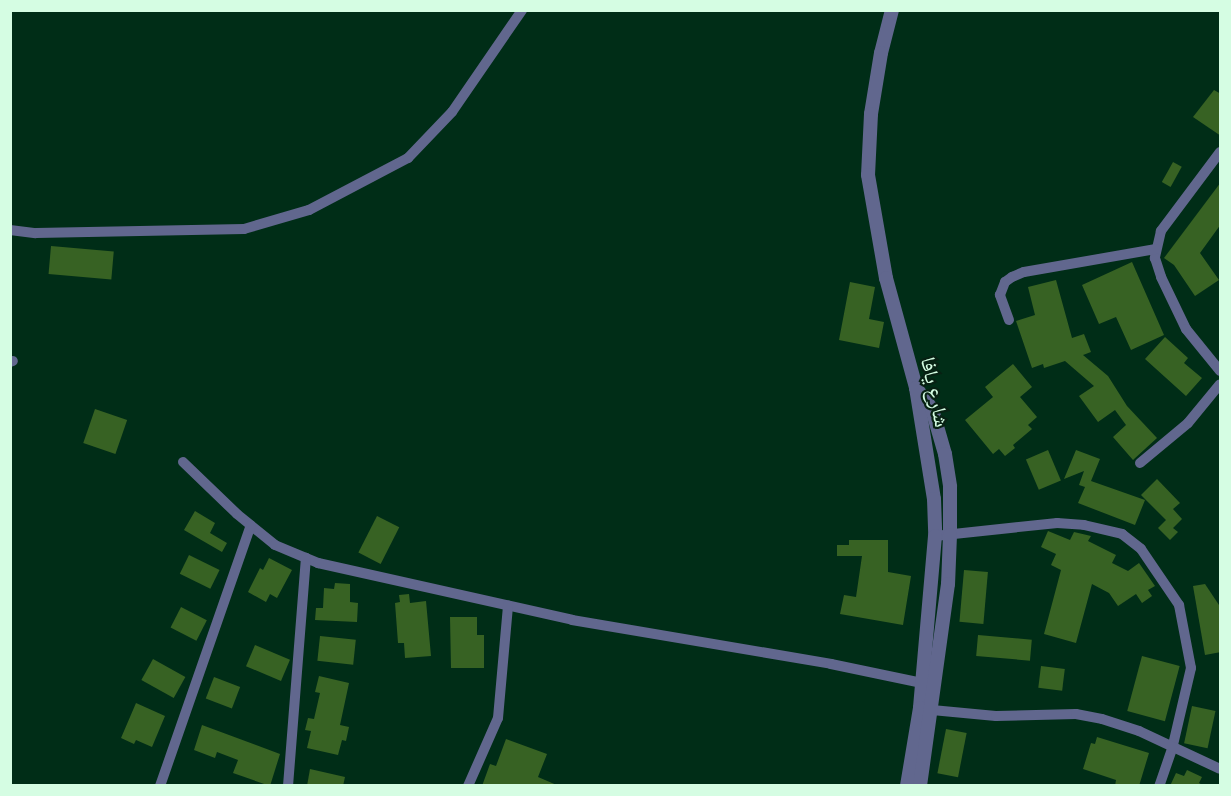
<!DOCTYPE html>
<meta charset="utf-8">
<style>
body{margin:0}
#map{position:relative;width:1231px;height:796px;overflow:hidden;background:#002d17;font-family:"PT Sans Narrow","Noto Naskh Arabic",sans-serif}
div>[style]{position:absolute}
.building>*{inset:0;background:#376223;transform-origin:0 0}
.minor>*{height:10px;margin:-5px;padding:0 5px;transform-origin:5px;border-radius:5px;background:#61678e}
.tertiary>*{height:14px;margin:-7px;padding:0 7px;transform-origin:7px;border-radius:7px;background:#61678e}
span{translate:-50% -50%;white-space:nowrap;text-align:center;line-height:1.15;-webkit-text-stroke:4.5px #072113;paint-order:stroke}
.street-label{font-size:21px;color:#d5fde3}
.frame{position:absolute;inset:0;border:12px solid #d5fde3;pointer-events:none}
</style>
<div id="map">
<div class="building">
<div style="clip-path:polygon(1214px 90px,1221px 94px,1221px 136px,1193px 117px)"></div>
<div style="left:1173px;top:162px;width:10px;height:23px;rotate:29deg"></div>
<div style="clip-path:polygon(1221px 182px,1221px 224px,1200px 253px,1219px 280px,1195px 296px,1174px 265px,1164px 258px)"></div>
<div style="left:51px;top:246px;width:63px;height:28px;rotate:5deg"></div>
<div style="clip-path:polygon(1132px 262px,1164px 335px,1131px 350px,1116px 317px,1099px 324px,1082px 285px)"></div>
<div style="clip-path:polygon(1056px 280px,1072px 338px,1084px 334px,1091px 352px,1083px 355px,1108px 376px,1127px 406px,1157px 438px,1133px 460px,1113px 437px,1126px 425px,1115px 410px,1098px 422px,1079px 396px,1094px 386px,1065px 361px,1044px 368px,1043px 364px,1032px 368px,1016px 321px,1035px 315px,1028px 287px)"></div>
<div style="clip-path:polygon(850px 282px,875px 287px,869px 319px,884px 322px,879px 348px,839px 340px)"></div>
<div style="clip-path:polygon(1165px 337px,1188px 358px,1184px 363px,1202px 378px,1186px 396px,1145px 359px)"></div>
<div style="clip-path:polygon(1013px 364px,1032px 387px,1020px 397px,1037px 417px,1028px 425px,1032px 429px,1013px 445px,1015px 448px,1005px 456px,999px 449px,993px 454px,965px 420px,993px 397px,985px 387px)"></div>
<div style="left:95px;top:409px;width:34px;height:36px;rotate:19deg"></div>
<div style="left:1048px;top:450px;width:33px;height:24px;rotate:67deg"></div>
<div style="clip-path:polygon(1076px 450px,1100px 459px,1091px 481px,1145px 500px,1135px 525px,1078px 503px,1085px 487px,1079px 485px,1084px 471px,1064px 479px)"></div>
<div style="clip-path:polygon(1157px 479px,1180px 503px,1173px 509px,1182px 519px,1173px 528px,1178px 532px,1170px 540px,1158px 528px,1166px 520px,1141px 495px)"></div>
<div style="clip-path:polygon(195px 511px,215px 523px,210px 533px,227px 543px,222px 552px,184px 530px)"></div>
<div style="left:377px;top:516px;width:25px;height:41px;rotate:27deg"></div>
<div style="clip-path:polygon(1048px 531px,1070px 540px,1074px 532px,1091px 536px,1088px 541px,1116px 555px,1112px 563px,1128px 571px,1139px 563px,1155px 586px,1148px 590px,1152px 596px,1142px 603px,1136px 594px,1118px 606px,1109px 593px,1092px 584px,1076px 643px,1044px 634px,1061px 570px,1051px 565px,1056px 554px,1041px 547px)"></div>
<div style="clip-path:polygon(849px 540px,888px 540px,888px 572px,911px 576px,903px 625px,840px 614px,844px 595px,856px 597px,862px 556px,837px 556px,837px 545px,849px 545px)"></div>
<div style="left:189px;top:555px;width:34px;height:21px;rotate:26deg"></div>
<div style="clip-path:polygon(269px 558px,292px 570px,277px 598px,270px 594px,266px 602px,248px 592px,260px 568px,263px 570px)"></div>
<div style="left:964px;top:570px;width:24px;height:52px;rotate:5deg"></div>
<div style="clip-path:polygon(335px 583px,350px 584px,350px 602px,358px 603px,357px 622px,315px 620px,316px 608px,323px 608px,324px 588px,334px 589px)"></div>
<div style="clip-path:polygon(1205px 584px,1221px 608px,1221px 652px,1205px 655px,1193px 586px)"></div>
<div style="clip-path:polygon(409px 594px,410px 603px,426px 601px,431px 656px,405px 658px,404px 643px,398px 643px,395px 603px,400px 602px,399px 595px)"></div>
<div style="left:181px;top:607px;width:29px;height:23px;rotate:27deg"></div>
<div style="clip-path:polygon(450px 617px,477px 617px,477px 635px,484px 635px,484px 668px,451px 668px)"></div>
<div style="left:978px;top:635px;width:54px;height:21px;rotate:5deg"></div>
<div style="left:320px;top:636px;width:36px;height:25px;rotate:6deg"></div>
<div style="left:255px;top:645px;width:38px;height:23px;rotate:23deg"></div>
<div style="left:1142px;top:656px;width:39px;height:57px;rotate:15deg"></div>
<div style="left:153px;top:659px;width:37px;height:24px;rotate:29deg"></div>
<div style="left:1041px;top:666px;width:24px;height:22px;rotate:7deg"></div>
<div style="clip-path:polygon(319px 676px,349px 683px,340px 725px,349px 727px,346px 741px,342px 740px,338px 755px,307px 748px,311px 731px,305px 730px,308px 718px,314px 719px,320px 693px,315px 692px)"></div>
<div style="left:214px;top:677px;width:28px;height:23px;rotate:21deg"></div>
<div style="clip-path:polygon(136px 703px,165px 716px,152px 747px,136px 740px,134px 744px,121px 738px)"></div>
<div style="left:1192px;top:706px;width:24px;height:38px;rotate:12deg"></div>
<div style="clip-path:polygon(202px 725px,280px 754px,270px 786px,233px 773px,238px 760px,217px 752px,215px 758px,194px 750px)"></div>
<div style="left:946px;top:729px;width:21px;height:45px;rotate:11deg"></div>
<div style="clip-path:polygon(1097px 737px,1149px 753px,1139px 786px,1115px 786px,1116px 780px,1083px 769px,1091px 743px,1095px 744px)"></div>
<div style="clip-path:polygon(506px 739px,547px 754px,538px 777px,559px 786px,482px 786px,490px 764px,496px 766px)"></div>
<div style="clip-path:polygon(310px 769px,345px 777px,343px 786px,307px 786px)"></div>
<div style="clip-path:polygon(1187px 770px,1202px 777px,1199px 783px,1204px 786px,1170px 786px,1176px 773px,1184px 776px)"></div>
</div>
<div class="minor">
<div style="left:1220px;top:152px;width:99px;rotate:126.8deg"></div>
<div style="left:1161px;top:231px;width:28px;rotate:103deg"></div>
<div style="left:1155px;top:258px;width:20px;rotate:72deg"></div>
<div style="left:1161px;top:277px;width:58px;rotate:64.3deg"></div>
<div style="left:1186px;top:329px;width:54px;rotate:51deg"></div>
<div style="left:10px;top:230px;width:26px;rotate:7deg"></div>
<div style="left:36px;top:233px;width:208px;rotate:-1.1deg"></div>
<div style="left:244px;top:229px;width:68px;rotate:-16.3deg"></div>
<div style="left:309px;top:210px;width:112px;rotate:-27.7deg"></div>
<div style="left:408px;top:158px;width:64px;rotate:-46.3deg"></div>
<div style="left:452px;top:112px;width:124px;rotate:-55.5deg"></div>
<div style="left:1009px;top:320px;width:27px;rotate:-110deg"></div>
<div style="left:1000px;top:295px;width:14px;rotate:-69deg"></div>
<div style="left:1005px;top:282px;width:9px;rotate:-36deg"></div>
<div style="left:1012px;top:277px;width:13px;rotate:-23deg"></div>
<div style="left:1024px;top:272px;width:134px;rotate:-9.9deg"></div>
<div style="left:10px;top:362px;width:3px;rotate:-18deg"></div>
<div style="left:183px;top:462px;width:75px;rotate:43.9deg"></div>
<div style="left:237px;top:514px;width:49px;rotate:39.2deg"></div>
<div style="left:275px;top:545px;width:47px;rotate:22.7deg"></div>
<div style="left:318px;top:563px;width:260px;rotate:12.6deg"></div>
<div style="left:572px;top:620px;width:263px;rotate:9.6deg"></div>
<div style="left:831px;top:664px;width:93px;rotate:11.8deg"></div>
<div style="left:1140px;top:463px;width:62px;rotate:-39.8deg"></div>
<div style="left:1188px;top:423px;width:50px;rotate:-50.6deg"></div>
<div style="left:935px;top:536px;width:123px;rotate:-6.1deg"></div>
<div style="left:1057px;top:523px;width:27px;rotate:4deg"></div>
<div style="left:1084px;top:525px;width:39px;rotate:13deg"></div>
<div style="left:1122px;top:534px;width:24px;rotate:38deg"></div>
<div style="left:1141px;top:549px;width:68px;rotate:55.8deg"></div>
<div style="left:1179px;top:605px;width:64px;rotate:79.2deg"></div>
<div style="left:1191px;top:668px;width:83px;rotate:103.2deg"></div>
<div style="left:1172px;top:749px;width:39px;rotate:109deg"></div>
<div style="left:932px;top:710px;width:64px;rotate:5.4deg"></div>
<div style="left:996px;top:716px;width:80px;rotate:-1.4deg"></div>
<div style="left:1076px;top:714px;width:26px;rotate:11deg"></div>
<div style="left:1102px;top:719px;width:39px;rotate:18deg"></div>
<div style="left:1139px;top:731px;width:89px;rotate:25.1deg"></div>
<div style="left:160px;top:786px;width:276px;rotate:-70.8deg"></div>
<div style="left:288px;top:786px;width:229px;rotate:-85.5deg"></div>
<div style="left:468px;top:786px;width:74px;rotate:-66.2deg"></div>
<div style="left:498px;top:718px;width:113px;rotate:-84.9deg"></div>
</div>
<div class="tertiary">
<div style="left:892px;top:10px;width:44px;rotate:104.3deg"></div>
<div style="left:881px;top:53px;width:62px;rotate:99.3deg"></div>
<div style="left:871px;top:114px;width:61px;rotate:92.8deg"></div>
<div style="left:868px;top:175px;width:105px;rotate:80.1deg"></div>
<div style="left:886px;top:278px;width:114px;rotate:74.7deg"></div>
<div style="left:916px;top:388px;width:112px;rotate:80.8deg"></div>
<div style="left:934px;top:499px;width:37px;rotate:88deg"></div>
<div style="left:935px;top:536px;width:173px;rotate:95deg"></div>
<div style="left:920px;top:708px;width:79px;rotate:99.5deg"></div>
<div style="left:916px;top:388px;width:26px;rotate:53deg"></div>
<div style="left:932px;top:409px;width:47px;rotate:73.9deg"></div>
<div style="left:945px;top:454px;width:33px;rotate:81deg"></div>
<div style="left:950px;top:487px;width:48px;rotate:90deg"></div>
<div style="left:950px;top:535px;width:49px;rotate:92.3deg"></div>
<div style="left:948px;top:584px;width:204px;rotate:97.9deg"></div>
</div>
<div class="street-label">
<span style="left:935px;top:392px;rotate:78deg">شارع يافا</span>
</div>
<div class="frame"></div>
</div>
